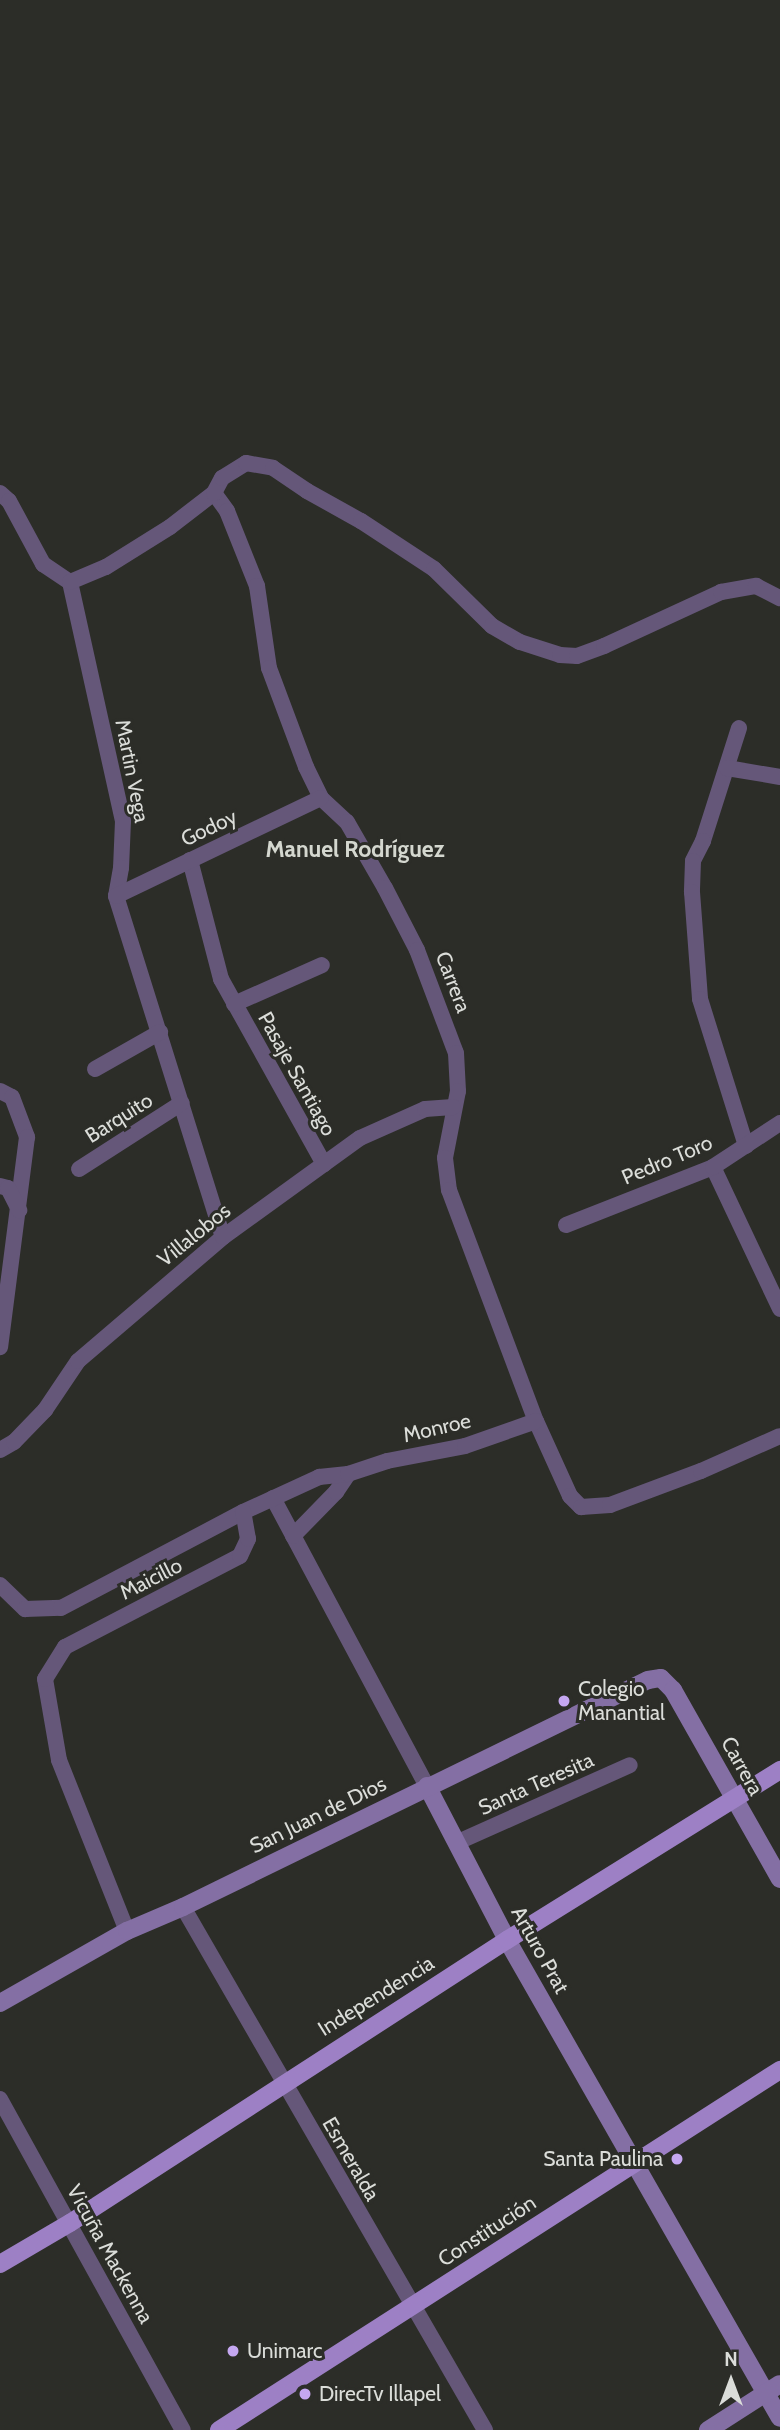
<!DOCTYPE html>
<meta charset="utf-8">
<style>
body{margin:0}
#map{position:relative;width:780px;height:2430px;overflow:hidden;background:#2c2d28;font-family:Cabin,sans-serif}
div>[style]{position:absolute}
.street>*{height:16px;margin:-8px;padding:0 8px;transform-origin:8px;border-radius:8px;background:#655779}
.secondary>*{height:18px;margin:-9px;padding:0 9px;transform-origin:9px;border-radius:9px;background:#846fa4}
.primary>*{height:18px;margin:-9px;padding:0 9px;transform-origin:9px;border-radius:9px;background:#9d80c5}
.dots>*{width:19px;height:19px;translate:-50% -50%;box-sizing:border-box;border:4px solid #2c2d28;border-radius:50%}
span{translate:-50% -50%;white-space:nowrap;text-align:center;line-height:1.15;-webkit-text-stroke:6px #2c2d28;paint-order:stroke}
.street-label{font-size:21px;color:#dbddd9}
.poi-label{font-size:21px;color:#dbddd9}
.left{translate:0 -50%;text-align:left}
.right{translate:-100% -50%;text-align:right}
.neighbourhood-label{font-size:23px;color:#d4d7cf;font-weight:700}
.north{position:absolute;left:696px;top:2346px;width:70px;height:70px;-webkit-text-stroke:5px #2c2d28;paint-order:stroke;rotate:0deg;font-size:19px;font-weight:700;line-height:28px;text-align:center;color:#dbddd9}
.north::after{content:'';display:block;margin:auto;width:24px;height:32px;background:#dbddd9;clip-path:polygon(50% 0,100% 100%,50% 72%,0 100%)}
</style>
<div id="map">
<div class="street">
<div style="left:0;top:493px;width:12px;rotate:42deg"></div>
<div style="left:9px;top:501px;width:72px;rotate:61.6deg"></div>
<div style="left:43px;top:564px;width:32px;rotate:34deg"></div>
<div style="left:70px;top:582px;width:245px;rotate:77.5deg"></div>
<div style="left:123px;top:821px;width:47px;rotate:92.4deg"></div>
<div style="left:121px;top:868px;width:28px;rotate:100deg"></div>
<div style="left:116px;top:896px;width:357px;rotate:72.6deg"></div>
<div style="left:214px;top:493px;width:22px;rotate:54deg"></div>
<div style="left:227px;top:511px;width:81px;rotate:68.2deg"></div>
<div style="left:257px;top:586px;width:83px;rotate:81.7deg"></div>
<div style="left:269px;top:668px;width:106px;rotate:69.5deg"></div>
<div style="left:306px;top:767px;width:34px;rotate:64deg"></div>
<div style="left:321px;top:798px;width:35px;rotate:43deg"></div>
<div style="left:347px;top:822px;width:76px;rotate:60.1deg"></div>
<div style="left:385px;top:888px;width:70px;rotate:62.7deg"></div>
<div style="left:417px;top:950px;width:110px;rotate:69.3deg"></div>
<div style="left:456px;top:1053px;width:38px;rotate:87deg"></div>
<div style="left:458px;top:1091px;width:68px;rotate:101deg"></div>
<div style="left:445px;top:1158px;width:32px;rotate:83deg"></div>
<div style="left:449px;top:1190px;width:247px;rotate:69.4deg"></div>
<div style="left:536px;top:1421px;width:82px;rotate:65.6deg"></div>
<div style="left:570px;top:1496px;width:16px;rotate:45deg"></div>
<div style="left:581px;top:1507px;width:29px;rotate:-4deg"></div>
<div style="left:610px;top:1505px;width:97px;rotate:-20.5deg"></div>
<div style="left:701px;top:1471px;width:86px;rotate:-23.9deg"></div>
<div style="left:70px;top:582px;width:39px;rotate:-23deg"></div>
<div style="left:106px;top:567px;width:75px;rotate:-32deg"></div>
<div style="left:170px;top:527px;width:56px;rotate:-37.7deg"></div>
<div style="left:214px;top:493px;width:17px;rotate:-62deg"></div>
<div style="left:222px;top:478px;width:28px;rotate:-32deg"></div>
<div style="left:246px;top:463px;width:27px;rotate:10deg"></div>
<div style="left:273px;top:468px;width:41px;rotate:34.1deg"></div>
<div style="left:307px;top:491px;width:62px;rotate:29.1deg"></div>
<div style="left:361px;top:521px;width:87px;rotate:33.3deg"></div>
<div style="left:434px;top:569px;width:81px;rotate:44.5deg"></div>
<div style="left:492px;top:626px;width:32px;rotate:30deg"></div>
<div style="left:520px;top:642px;width:42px;rotate:18deg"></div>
<div style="left:560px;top:655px;width:17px;rotate:3deg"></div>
<div style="left:577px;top:656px;width:29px;rotate:-20deg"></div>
<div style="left:604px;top:646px;width:129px;rotate:-24.8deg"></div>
<div style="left:721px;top:592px;width:36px;rotate:-10deg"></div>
<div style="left:756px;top:586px;width:27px;rotate:27deg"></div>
<div style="left:739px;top:728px;width:119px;rotate:107.7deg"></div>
<div style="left:703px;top:841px;width:22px;rotate:117deg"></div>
<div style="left:693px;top:861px;width:31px;rotate:92deg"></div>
<div style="left:692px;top:892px;width:107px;rotate:85.7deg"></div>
<div style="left:700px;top:999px;width:154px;rotate:72.6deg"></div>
<div style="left:727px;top:768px;width:54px;rotate:9.6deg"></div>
<div style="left:190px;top:860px;width:123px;rotate:75.4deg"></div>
<div style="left:221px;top:979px;width:212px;rotate:60.9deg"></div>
<div style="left:116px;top:896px;width:227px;rotate:-25.6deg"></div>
<div style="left:234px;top:1004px;width:96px;rotate:-23.9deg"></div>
<div style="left:95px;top:1069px;width:75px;rotate:-29.6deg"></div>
<div style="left:0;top:1091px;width:13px;rotate:27deg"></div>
<div style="left:12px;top:1097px;width:43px;rotate:69.4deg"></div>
<div style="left:27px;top:1137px;width:212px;rotate:97.3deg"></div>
<div style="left:713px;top:1167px;width:157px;rotate:64.7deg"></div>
<div style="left:79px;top:1169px;width:122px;rotate:-32.7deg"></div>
<div style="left:0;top:1186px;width:8px;rotate:14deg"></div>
<div style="left:8px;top:1188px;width:25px;rotate:63deg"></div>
<div style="left:566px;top:1225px;width:158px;rotate:-21.5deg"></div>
<div style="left:713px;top:1167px;width:80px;rotate:-33.3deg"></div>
<div style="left:0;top:1450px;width:16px;rotate:-30deg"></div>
<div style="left:14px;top:1442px;width:45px;rotate:-45.9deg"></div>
<div style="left:45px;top:1410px;width:59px;rotate:-56deg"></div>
<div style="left:78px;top:1361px;width:191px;rotate:-40.5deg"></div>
<div style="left:223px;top:1237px;width:169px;rotate:-35.9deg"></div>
<div style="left:360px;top:1138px;width:71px;rotate:-24deg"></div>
<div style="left:425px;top:1109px;width:28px;rotate:-4deg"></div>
<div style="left:273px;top:1498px;width:327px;rotate:61.9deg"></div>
<div style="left:293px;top:1536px;width:62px;rotate:-45.7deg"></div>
<div style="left:336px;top:1492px;width:22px;rotate:-56deg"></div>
<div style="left:0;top:1585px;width:35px;rotate:44deg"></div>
<div style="left:25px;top:1609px;width:36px;rotate:-2deg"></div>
<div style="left:61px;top:1608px;width:206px;rotate:-27.8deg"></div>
<div style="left:243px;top:1512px;width:84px;rotate:-24.7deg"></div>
<div style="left:319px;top:1477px;width:29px;rotate:-6deg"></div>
<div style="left:348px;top:1474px;width:41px;rotate:-18.4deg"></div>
<div style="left:387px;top:1461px;width:79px;rotate:-10.9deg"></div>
<div style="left:465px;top:1446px;width:75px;rotate:-19.4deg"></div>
<div style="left:458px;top:1842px;width:188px;rotate:-24.1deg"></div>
<div style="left:183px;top:1907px;width:604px;rotate:60deg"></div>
<div style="left:127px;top:1931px;width:184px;rotate:-111.7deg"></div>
<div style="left:59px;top:1760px;width:82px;rotate:-99.8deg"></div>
<div style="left:45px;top:1679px;width:38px;rotate:-58deg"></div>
<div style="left:65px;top:1647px;width:197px;rotate:-27.5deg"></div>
<div style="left:240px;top:1556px;width:19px;rotate:-65deg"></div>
<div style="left:248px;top:1539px;width:27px;rotate:-100deg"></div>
<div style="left:0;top:2099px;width:378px;rotate:61.1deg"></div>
</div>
<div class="secondary">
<div style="left:427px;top:1786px;width:174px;rotate:62.5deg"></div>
<div style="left:507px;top:1940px;width:550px;rotate:60.27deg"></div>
<div style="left:0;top:2003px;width:146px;rotate:-29.6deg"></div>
<div style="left:127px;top:1931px;width:61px;rotate:-23.2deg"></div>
<div style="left:183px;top:1907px;width:517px;rotate:-26.02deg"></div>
<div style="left:648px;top:1680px;width:13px;rotate:-9deg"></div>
<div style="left:661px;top:1678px;width:17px;rotate:45deg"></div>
<div style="left:673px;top:1690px;width:217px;rotate:60.5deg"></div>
<div style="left:708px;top:2430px;width:85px;rotate:-32.6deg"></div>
</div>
<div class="primary">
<div style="left:0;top:2264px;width:81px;rotate:-30.4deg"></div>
<div style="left:70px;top:2223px;width:521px;rotate:-32.93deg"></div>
<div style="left:507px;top:1940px;width:322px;rotate:-31.9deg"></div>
<div style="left:219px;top:2430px;width:667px;rotate:-32.69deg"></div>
</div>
<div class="dots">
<div style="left:564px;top:1701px;background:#c5a7f1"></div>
<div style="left:677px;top:2159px;background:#c5a7f1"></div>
<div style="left:233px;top:2351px;background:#c5a7f1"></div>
<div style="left:305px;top:2394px;background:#c5a7f1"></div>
</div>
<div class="street-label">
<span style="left:132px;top:771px;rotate:79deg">Martin Vega</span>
<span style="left:209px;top:828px;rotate:-25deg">Godoy</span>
<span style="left:453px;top:982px;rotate:69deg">Carrera</span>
<span style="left:297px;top:1074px;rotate:61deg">Pasaje Santiago</span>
<span style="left:119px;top:1118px;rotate:-32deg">Barquito</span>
<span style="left:667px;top:1160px;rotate:-23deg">Pedro Toro</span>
<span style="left:194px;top:1235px;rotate:-39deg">Villalobos</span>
<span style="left:437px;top:1428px;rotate:-13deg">Monroe</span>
<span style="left:151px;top:1579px;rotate:-27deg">Maicillo</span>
<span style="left:742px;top:1766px;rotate:61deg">Carrera</span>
<span style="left:536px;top:1784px;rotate:-24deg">Santa Teresita</span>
<span style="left:318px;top:1815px;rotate:-26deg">San Juan de Dios</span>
<span style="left:540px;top:1950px;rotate:61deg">Arturo Prat</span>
<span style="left:376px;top:1996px;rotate:-32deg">Independencia</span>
<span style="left:351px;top:2159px;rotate:60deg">Esmeralda</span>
<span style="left:487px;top:2231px;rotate:-33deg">Constitución</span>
<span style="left:110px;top:2254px;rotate:61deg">Vicuña Mackenna</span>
</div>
<div class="poi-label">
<span class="left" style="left:578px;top:1701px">Colegio<br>Manantial</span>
<span class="right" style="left:663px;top:2159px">Santa Paulina</span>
<span class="left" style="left:247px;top:2351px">Unimarc</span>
<span class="left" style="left:319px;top:2394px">DirecTv Illapel</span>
</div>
<div class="neighbourhood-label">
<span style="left:355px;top:849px">Manuel Rodríguez</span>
</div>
<div class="north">N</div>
</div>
